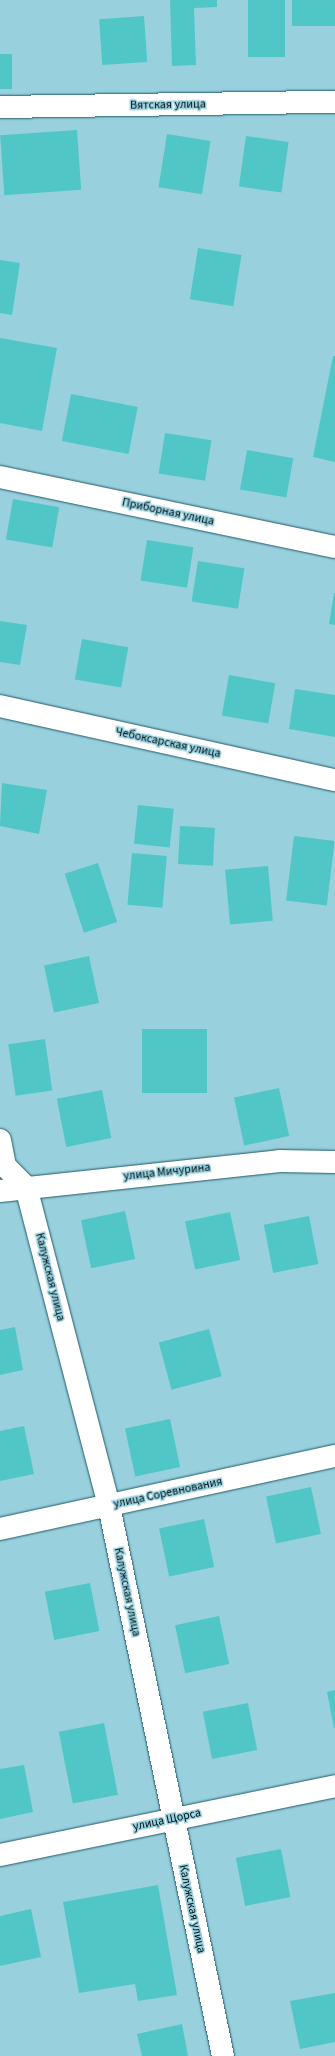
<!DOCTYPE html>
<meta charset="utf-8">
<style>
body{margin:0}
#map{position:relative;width:335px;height:2056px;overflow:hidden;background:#98d0de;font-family:"Source Sans 3",sans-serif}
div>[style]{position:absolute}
.building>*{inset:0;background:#50c7c6;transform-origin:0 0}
.roads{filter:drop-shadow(0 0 1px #225a66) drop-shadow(0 0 1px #225a66)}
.minor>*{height:22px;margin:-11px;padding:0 11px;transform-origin:11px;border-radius:11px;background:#fff}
span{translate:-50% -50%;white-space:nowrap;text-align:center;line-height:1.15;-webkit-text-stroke:3px #98d0de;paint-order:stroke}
.street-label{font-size:12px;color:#001116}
</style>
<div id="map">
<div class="building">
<div style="clip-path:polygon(170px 0,217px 0,217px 7px,194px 8px,196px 65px,172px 66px)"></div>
<div style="left:248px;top:0;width:37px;height:57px"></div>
<div style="left:292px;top:0;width:43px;height:26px"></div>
<div style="left:144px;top:16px;width:46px;height:45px;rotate:86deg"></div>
<div style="left:0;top:54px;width:12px;height:35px"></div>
<div style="left:77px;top:130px;width:60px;height:77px;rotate:86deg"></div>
<div style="left:167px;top:134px;width:44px;height:54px;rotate:9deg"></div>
<div style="left:246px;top:136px;width:43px;height:51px;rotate:8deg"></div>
<div style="left:198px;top:248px;width:44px;height:52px;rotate:9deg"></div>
<div style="clip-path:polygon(0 260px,20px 263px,12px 315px,0 313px)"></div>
<div style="clip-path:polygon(0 338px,57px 348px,42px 431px,0 423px)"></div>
<div style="clip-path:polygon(333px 356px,335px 356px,335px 462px,313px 457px)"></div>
<div style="left:71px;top:394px;width:68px;height:48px;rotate:11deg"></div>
<div style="left:165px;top:433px;width:47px;height:41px;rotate:9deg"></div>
<div style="left:247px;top:450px;width:47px;height:40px;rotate:10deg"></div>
<div style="left:13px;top:499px;width:47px;height:41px;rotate:10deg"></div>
<div style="left:147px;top:540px;width:47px;height:41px;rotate:9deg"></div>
<div style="left:198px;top:561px;width:47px;height:41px;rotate:9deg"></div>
<div style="clip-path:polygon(334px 593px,335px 593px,335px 625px,329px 624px)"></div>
<div style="clip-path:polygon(0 621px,27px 625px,20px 665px,0 662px)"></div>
<div style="left:82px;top:639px;width:47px;height:41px;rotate:10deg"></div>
<div style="left:229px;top:675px;width:47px;height:41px;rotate:10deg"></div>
<div style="clip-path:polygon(295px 689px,335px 695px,335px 737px,289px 729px)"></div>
<div style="clip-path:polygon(2px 783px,47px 790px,39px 834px,0 826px)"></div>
<div style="left:138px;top:805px;width:36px;height:39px;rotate:6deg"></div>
<div style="left:180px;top:826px;width:35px;height:38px;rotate:3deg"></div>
<div style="left:294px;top:836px;width:41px;height:65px;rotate:7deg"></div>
<div style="left:132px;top:853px;width:35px;height:52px;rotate:5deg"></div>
<div style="left:98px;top:863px;width:62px;height:35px;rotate:72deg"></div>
<div style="left:268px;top:866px;width:55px;height:43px;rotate:85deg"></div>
<div style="left:89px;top:956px;width:48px;height:46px;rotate:78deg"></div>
<div style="left:142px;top:1029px;width:65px;height:64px"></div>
<div style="left:45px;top:1039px;width:52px;height:37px;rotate:82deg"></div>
<div style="left:279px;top:1088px;width:49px;height:46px;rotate:78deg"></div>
<div style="left:102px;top:1090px;width:49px;height:46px;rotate:79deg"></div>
<div style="left:125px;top:1211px;width:49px;height:45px;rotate:78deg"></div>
<div style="left:230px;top:1212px;width:49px;height:46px;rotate:78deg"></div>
<div style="left:309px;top:1216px;width:49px;height:46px;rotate:79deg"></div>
<div style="clip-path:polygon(15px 1327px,23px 1370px,0 1375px,0 1330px)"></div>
<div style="left:209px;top:1329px;width:49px;height:52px;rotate:75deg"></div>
<div style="left:170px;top:1419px;width:49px;height:46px;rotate:78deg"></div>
<div style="clip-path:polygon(24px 1426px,34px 1474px,0 1481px,0 1431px)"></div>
<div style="left:311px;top:1487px;width:48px;height:46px;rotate:78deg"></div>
<div style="left:204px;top:1519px;width:49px;height:46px;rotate:78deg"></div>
<div style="left:90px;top:1583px;width:49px;height:46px;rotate:79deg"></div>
<div style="left:219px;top:1616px;width:49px;height:45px;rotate:78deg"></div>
<div style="clip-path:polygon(335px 1690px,335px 1728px,334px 1728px,327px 1692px)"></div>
<div style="left:248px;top:1703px;width:48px;height:46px;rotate:79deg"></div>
<div style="left:104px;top:1723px;width:73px;height:46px;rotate:79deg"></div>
<div style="clip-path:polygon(24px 1765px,33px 1812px,0 1819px,0 1769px)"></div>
<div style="left:281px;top:1849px;width:49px;height:46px;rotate:79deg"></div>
<div style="clip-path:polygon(158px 1885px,177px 1995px,138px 2001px,135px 1984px,79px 1993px,63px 1902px)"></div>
<div style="clip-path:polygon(31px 1909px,41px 1957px,0 1966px,0 1916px)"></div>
<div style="clip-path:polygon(335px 1993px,335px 2042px,300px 2049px,290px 2001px)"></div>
<div style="clip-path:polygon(182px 2024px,188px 2056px,142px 2056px,137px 2034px)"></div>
</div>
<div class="roads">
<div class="minor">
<div style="left:0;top:107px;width:335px;rotate:-0.9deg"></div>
<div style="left:0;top:477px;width:342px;rotate:11.8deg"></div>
<div style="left:0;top:706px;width:343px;rotate:12.5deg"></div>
<div style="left:0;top:1140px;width:26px;rotate:79deg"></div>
<div style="left:5px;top:1166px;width:30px;rotate:45deg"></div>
<div style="left:26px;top:1187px;width:330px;rotate:75.4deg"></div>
<div style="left:109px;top:1506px;width:562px;rotate:78.29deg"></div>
<div style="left:0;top:1191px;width:281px;rotate:-6.1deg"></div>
<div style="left:279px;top:1161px;width:56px;rotate:1deg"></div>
<div style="left:0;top:1529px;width:343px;rotate:-12.3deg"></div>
<div style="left:0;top:1855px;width:342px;rotate:-11.6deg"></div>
</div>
</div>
<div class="street-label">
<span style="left:168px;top:105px;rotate:-1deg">Вятская улица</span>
<span style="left:168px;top:512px;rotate:12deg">Приборная улица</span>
<span style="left:168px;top:743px;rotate:12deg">Чебоксарская улица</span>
<span style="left:167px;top:1172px;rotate:-6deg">улица Мичурина</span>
<span style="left:50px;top:1277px;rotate:76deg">Калужская улица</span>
<span style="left:168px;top:1493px;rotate:-12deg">улица Соревнования</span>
<span style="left:127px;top:1592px;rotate:78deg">Калужская улица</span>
<span style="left:167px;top:1820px;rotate:-12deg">улица Щорса</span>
<span style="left:192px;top:1909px;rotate:78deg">Калужская улица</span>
</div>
</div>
